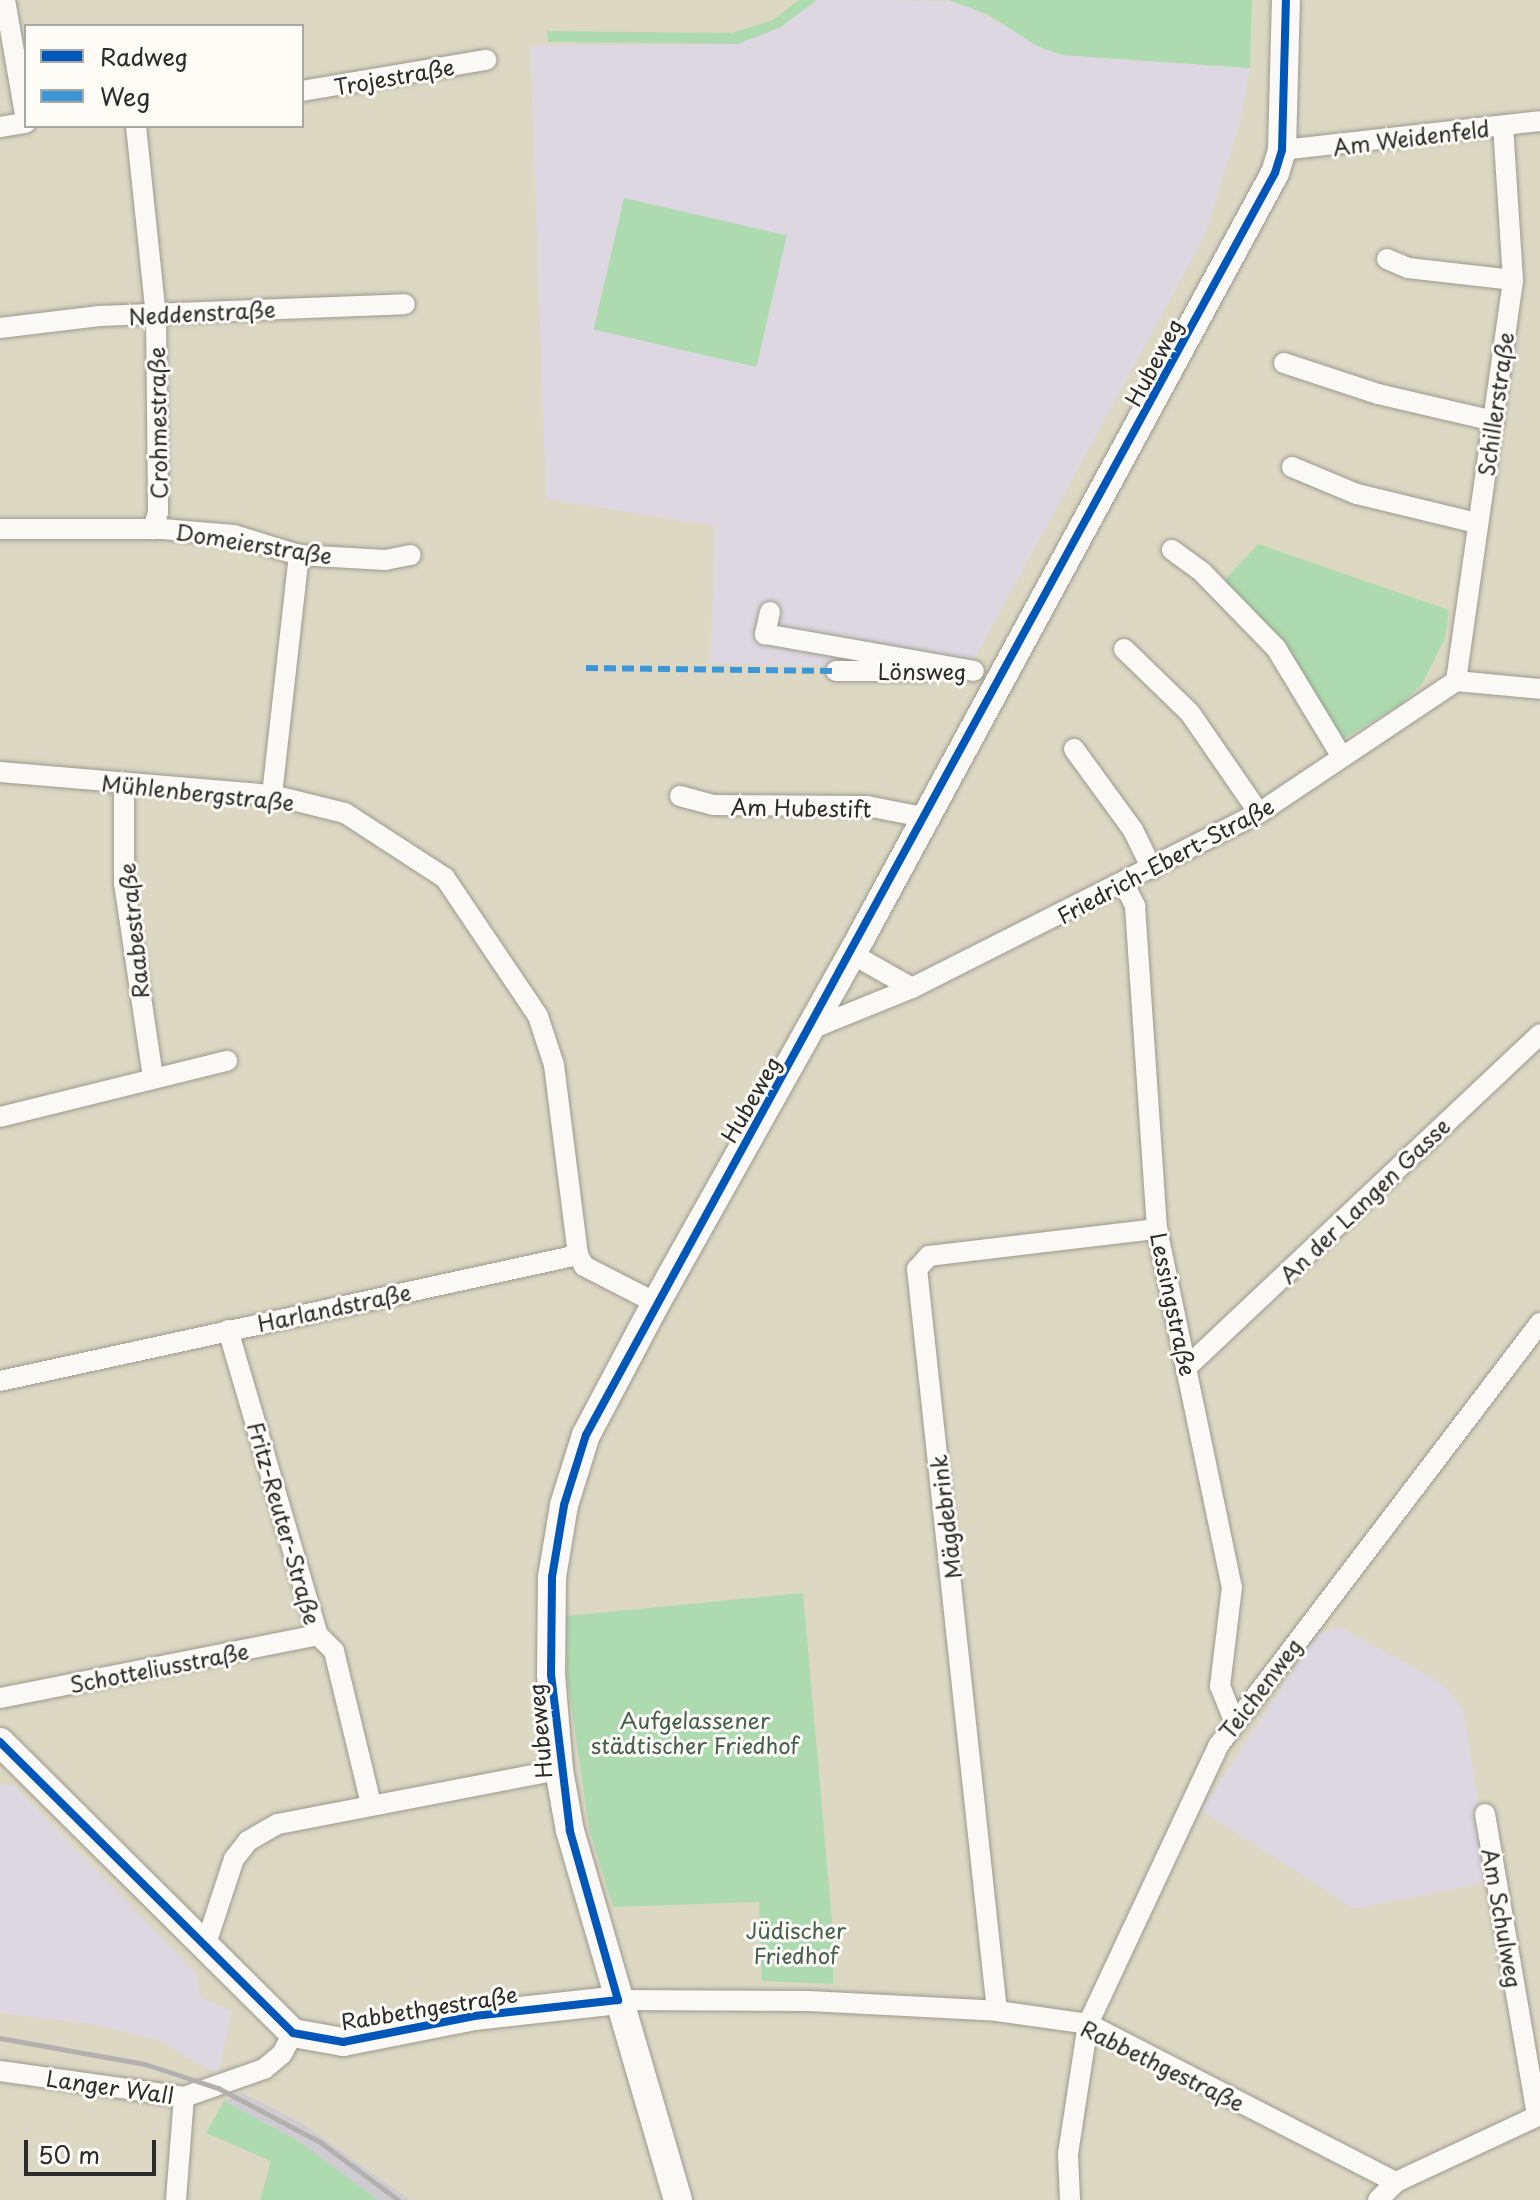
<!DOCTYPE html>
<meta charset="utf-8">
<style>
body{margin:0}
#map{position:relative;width:1540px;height:2200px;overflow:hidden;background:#dcd8c4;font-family:"Playpen Sans",sans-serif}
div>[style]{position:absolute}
.built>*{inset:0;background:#dcd7e0}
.industrial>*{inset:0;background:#ceccd1}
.green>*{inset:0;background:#addaaf;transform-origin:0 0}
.roads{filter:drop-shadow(0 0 2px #9c9a8e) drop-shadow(0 0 2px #9c9a8e)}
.street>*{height:20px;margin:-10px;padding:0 10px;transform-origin:10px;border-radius:10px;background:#faf9f6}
.secondary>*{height:28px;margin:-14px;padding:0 14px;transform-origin:14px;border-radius:14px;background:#faf9f6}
.rail>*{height:5px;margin:-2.5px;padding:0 2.5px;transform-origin:2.5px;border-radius:2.5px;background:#b2b1ae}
.quiet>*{height:6px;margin-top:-3px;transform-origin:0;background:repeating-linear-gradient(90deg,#3c96d7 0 12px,transparent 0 18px)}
.cycleway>*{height:8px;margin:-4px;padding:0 4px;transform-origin:4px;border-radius:4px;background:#0057b8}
span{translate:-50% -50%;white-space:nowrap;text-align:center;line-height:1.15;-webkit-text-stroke:6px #fdfcf7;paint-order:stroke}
.street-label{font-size:22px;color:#2b2b2b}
.park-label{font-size:22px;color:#46604e}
.legend{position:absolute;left:24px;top:24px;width:280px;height:104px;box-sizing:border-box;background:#fdfcf7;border:2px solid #a9a8a5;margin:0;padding:10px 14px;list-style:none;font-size:24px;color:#2b2b2b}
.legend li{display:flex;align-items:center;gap:16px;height:40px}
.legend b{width:40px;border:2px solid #a9a8a5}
.scale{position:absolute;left:24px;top:2140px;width:132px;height:36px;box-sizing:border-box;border:4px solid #2b2b2b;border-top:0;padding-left:10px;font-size:24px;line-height:28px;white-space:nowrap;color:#2b2b2b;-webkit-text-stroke:6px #fdfcf7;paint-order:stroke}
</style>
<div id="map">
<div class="built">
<div style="clip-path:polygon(817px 0,958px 1px,1062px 55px,1250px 68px,1240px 123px,1204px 237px,965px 676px,839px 677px,838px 666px,710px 664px,715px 526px,546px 499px,530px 46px,737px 44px,779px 28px)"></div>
<div style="clip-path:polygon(1340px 1627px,1443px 1684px,1463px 1710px,1492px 1881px,1354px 1909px,1201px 1810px,1317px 1634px)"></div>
<div style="clip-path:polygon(0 1784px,14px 1786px,196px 1973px,201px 1998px,232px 2011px,218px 2075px,158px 2040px,99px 2025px,0 2013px)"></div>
</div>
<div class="industrial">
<div style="clip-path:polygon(242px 2093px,303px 2124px,410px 2200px,378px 2200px,298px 2141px,224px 2101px)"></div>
</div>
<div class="green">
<div style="clip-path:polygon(799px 0,817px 0,779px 28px,737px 44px,548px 42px,547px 31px,732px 33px,773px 20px)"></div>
<div style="clip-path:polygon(949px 0,1252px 0,1250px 68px,1062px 55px,1037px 46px,987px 14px)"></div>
<div style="left:624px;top:198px;width:167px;height:135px;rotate:13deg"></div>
<div style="clip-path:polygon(1258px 544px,1449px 610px,1445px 638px,1422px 684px,1401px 704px,1343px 739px,1287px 648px,1221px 584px)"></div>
<div style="clip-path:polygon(803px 1593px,833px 1932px,833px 1984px,762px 1981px,759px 1902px,613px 1907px,589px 1828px,567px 1676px,567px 1616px)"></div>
<div style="clip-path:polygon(224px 2101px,298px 2141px,378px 2200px,260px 2200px,271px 2161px,206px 2133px)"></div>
</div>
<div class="roads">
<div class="street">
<div style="left:5px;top:0;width:122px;rotate:80.1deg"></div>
<div style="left:302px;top:91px;width:187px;rotate:-9.6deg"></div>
<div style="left:136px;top:126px;width:190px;rotate:84deg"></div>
<div style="left:156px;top:315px;width:197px;rotate:89.4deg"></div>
<div style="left:158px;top:512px;width:18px;rotate:106deg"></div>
<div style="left:0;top:127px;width:26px;rotate:-9deg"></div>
<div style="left:1282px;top:150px;width:260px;rotate:-6.4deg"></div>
<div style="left:1387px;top:259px;width:23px;rotate:23deg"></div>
<div style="left:1408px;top:268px;width:106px;rotate:6.5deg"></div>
<div style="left:0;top:328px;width:100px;rotate:-6.9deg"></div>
<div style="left:99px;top:316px;width:306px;rotate:-2.2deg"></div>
<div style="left:1284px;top:363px;width:99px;rotate:18.3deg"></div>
<div style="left:1378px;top:394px;width:119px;rotate:13.1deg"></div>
<div style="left:1292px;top:467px;width:70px;rotate:22.6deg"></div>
<div style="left:1357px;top:494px;width:123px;rotate:13.6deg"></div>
<div style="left:0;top:529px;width:162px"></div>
<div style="left:162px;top:529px;width:72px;rotate:4.8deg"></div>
<div style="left:234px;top:535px;width:68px;rotate:17.1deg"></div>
<div style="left:299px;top:555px;width:86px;rotate:3.3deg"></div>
<div style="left:385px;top:560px;width:26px;rotate:-11deg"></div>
<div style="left:1172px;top:550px;width:37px;rotate:36deg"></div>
<div style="left:1202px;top:572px;width:106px;rotate:45.8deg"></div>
<div style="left:1276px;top:648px;width:127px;rotate:58.8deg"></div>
<div style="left:770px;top:612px;width:23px;rotate:103deg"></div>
<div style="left:765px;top:634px;width:212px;rotate:10deg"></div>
<div style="left:1124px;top:649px;width:92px;rotate:44.1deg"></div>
<div style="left:1190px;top:713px;width:121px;rotate:55.4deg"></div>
<div style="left:836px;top:671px;width:91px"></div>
<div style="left:1456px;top:681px;width:405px;rotate:-81.9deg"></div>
<div style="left:1513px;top:280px;width:154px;rotate:-93.7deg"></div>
<div style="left:1074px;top:749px;width:100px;rotate:53.9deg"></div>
<div style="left:1133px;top:830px;width:43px;rotate:64deg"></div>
<div style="left:0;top:772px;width:273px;rotate:4.8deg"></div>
<div style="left:272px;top:795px;width:75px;rotate:13.9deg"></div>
<div style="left:345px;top:813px;width:119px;rotate:33deg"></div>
<div style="left:445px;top:878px;width:166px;rotate:56deg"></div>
<div style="left:538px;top:1016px;width:52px;rotate:71.9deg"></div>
<div style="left:554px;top:1065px;width:192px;rotate:82.8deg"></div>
<div style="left:578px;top:1255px;width:13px;rotate:61deg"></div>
<div style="left:584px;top:1266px;width:81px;rotate:27.2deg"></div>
<div style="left:124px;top:784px;width:99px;rotate:90deg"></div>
<div style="left:124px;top:883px;width:196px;rotate:81.5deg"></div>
<div style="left:272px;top:795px;width:242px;rotate:-83.6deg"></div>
<div style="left:680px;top:796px;width:35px;rotate:15deg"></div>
<div style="left:714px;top:805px;width:153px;rotate:0.4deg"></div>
<div style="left:867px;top:806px;width:57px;rotate:11.1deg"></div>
<div style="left:1124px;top:884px;width:25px;rotate:63deg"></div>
<div style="left:1135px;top:906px;width:324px;rotate:86.1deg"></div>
<div style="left:1157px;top:1229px;width:366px;rotate:78.2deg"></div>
<div style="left:1232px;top:1587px;width:100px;rotate:96.9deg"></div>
<div style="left:1220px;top:1686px;width:37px;rotate:68deg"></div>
<div style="left:852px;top:954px;width:69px;rotate:29.5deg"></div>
<div style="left:811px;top:1029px;width:109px;rotate:-22.1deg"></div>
<div style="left:912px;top:988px;width:389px;rotate:-26.8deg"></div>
<div style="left:1259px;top:813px;width:237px;rotate:-33.8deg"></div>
<div style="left:1456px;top:681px;width:84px;rotate:5.4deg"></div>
<div style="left:0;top:1117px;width:234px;rotate:-13.9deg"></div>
<div style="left:228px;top:1330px;width:318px;rotate:73.6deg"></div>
<div style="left:318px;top:1635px;width:23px;rotate:45deg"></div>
<div style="left:334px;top:1651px;width:157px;rotate:76.4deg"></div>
<div style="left:1188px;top:1366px;width:484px;rotate:-43.3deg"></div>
<div style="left:0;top:1381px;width:592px;rotate:-12.3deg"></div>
<div style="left:0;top:1698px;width:324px;rotate:-11.2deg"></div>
<div style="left:1485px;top:1814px;width:306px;rotate:80.2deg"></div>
<div style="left:204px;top:1950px;width:96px;rotate:-71.8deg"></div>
<div style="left:234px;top:1859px;width:23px;rotate:-52deg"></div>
<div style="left:248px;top:1841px;width:34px;rotate:-30deg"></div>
<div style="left:278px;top:1824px;width:286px;rotate:-10.9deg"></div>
<div style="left:618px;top:2000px;width:191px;rotate:0.3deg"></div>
<div style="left:809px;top:2001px;width:188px;rotate:3deg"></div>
<div style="left:997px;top:2011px;width:92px;rotate:8.1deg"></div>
<div style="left:1088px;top:2024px;width:346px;rotate:27.2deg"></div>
<div style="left:997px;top:2011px;width:746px;rotate:-96.15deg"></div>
<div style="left:917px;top:1269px;width:18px;rotate:-47deg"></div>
<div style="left:929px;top:1256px;width:230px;rotate:-6.8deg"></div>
<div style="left:0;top:2071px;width:186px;rotate:8deg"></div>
<div style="left:184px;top:2097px;width:85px;rotate:-19.3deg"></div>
<div style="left:264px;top:2069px;width:23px;rotate:-40deg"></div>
<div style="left:282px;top:2054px;width:24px;rotate:-62deg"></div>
<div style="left:176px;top:2200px;width:103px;rotate:-85.6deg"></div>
<div style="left:1070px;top:2200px;width:46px;rotate:-92.5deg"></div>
<div style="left:1068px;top:2154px;width:132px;rotate:-81.3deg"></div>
<div style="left:1088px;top:2024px;width:307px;rotate:-64.9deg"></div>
<div style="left:1218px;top:1746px;width:532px;rotate:-52.72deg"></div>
<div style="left:1378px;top:2200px;width:25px;rotate:-45deg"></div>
<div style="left:1396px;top:2182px;width:159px;rotate:-25deg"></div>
</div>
<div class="secondary">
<div style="left:0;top:1742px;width:413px;rotate:44.8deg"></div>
<div style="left:293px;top:2033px;width:51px;rotate:10.2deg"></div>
<div style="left:343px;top:2042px;width:134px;rotate:-11.2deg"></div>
<div style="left:474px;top:2016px;width:145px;rotate:-6.3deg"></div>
<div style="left:678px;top:2200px;width:384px;rotate:-106.3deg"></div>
<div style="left:570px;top:1831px;width:62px;rotate:-100.2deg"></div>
<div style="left:559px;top:1770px;width:95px;rotate:-94.8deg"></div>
<div style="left:551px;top:1675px;width:98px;rotate:-89.4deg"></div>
<div style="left:552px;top:1577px;width:73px;rotate:-80.5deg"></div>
<div style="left:564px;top:1505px;width:73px;rotate:-72.6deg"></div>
<div style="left:586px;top:1435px;width:149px;rotate:-62.1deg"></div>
<div style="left:656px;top:1303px;width:400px;rotate:-60.7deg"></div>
<div style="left:852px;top:954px;width:888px;rotate:-61.56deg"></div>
<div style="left:1275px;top:173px;width:24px;rotate:-73deg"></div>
<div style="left:1282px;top:150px;width:150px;rotate:-88.5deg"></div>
</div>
</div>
<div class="rail">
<div style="left:0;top:2038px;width:147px;rotate:10.2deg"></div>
<div style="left:145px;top:2064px;width:77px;rotate:18.2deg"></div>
<div style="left:218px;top:2088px;width:115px;rotate:27.9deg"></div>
<div style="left:320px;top:2142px;width:97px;rotate:36.6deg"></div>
</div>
<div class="quiet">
<div style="left:586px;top:668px;width:250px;rotate:0.7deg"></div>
</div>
<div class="cycleway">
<div style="left:0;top:1742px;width:413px;rotate:44.8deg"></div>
<div style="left:293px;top:2033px;width:51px;rotate:10.2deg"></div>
<div style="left:343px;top:2042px;width:134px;rotate:-11.2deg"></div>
<div style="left:474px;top:2016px;width:145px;rotate:-6.3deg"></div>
<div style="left:618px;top:2000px;width:176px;rotate:-105.9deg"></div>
<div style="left:570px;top:1831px;width:157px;rotate:-96.9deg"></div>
<div style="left:551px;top:1675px;width:98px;rotate:-89.4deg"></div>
<div style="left:552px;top:1577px;width:73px;rotate:-80.5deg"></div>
<div style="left:564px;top:1505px;width:73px;rotate:-72.6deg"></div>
<div style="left:586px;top:1435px;width:1438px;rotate:-61.37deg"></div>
<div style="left:1275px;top:173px;width:24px;rotate:-73deg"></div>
<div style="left:1282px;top:150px;width:150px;rotate:-88.5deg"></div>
</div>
<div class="street-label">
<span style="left:394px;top:76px;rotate:-10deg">Trojestraße</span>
<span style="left:1411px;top:137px;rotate:-7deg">Am Weidenfeld</span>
<span style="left:202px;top:312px;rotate:-3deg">Neddenstraße</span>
<span style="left:1153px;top:362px;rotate:-62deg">Hubeweg</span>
<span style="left:1495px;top:404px;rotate:-82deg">Schillerstraße</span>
<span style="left:157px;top:423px;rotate:-91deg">Crohmestraße</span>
<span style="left:254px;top:543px;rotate:9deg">Domeierstraße</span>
<span style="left:922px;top:671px">Lönsweg</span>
<span style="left:198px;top:792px;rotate:6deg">Mühlenbergstraße</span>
<span style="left:801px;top:807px;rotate:1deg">Am Hubestift</span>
<span style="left:1165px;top:860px;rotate:-28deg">Friedrich-Ebert-Straße</span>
<span style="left:133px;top:931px;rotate:-96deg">Raabestraße</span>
<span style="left:750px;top:1099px;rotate:-60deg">Hubeweg</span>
<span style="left:1364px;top:1200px;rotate:-44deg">An der Langen Gasse</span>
<span style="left:1174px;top:1304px;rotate:78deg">Lessingstraße</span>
<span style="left:334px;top:1307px;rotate:-12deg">Harlandstraße</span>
<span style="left:945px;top:1517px;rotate:-97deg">Mägdebrink</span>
<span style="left:285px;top:1523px;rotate:74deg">Fritz-Reuter-Straße</span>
<span style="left:159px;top:1667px;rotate:-11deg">Schotteliusstraße</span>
<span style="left:1260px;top:1688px;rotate:-53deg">Teichenweg</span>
<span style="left:539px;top:1731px;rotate:-95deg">Hubeweg</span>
<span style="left:1503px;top:1918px;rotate:80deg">Am Schulweg</span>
<span style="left:429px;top:2007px;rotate:-9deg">Rabbethgestraße</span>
<span style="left:1163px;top:2065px;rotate:26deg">Rabbethgestraße</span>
<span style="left:110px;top:2086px;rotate:8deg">Langer Wall</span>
</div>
<div class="park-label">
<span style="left:695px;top:1732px">Aufgelassener<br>städtischer Friedhof</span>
<span style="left:796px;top:1942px">Jüdischer<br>Friedhof</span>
</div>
<ul class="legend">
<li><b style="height:10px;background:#0057b8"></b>Radweg</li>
<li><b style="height:10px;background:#3c96d7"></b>Weg</li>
</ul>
<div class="scale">50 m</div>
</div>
